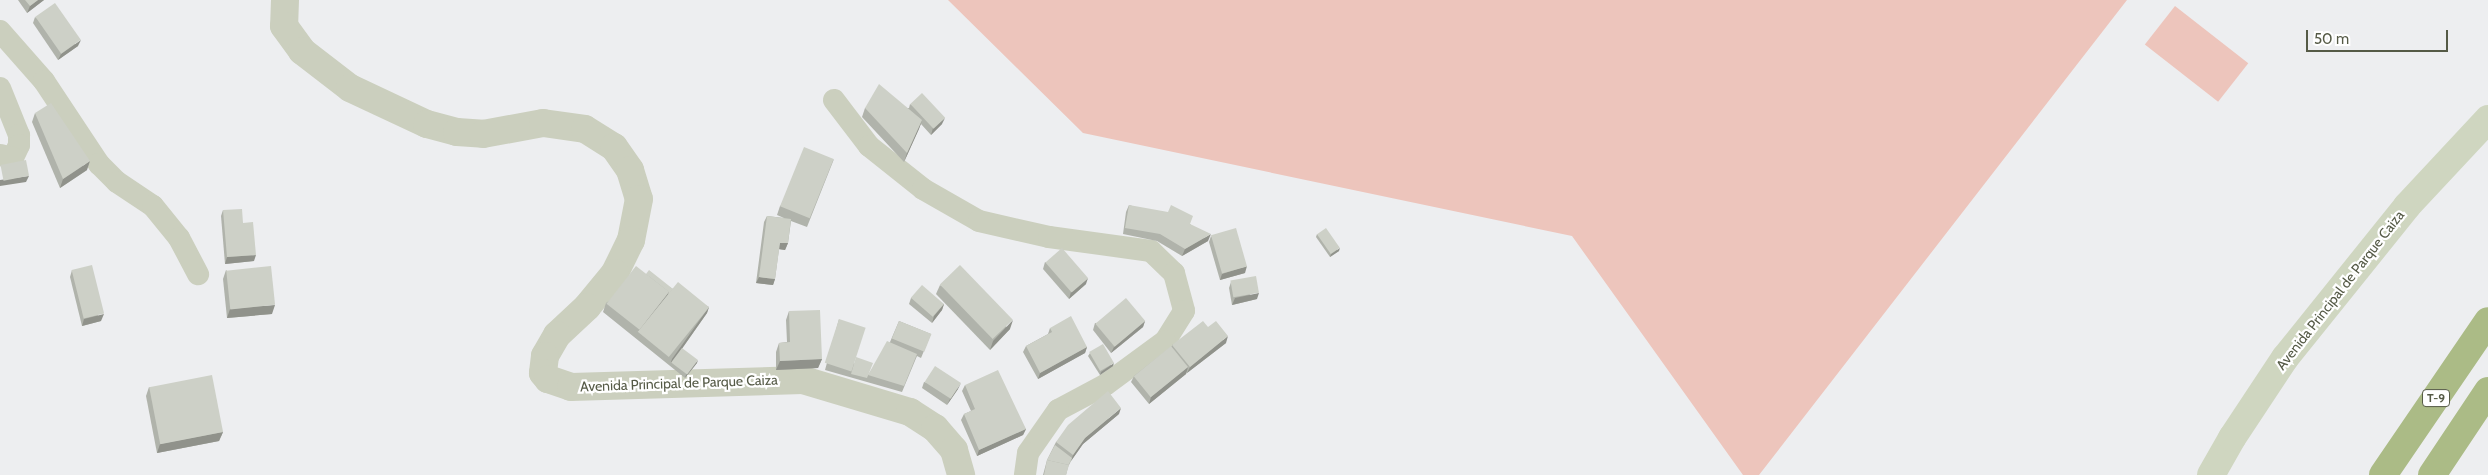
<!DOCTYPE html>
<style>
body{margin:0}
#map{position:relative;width:2488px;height:475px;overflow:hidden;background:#edeef0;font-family:Cabin,sans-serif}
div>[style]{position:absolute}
.green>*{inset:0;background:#edc5bc;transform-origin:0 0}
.minor>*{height:22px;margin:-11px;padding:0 11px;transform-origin:11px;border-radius:11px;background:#cbcfbe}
.tertiary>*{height:28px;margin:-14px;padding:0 14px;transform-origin:14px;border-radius:14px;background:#cbcfbe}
.secondary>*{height:28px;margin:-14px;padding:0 14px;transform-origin:14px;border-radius:14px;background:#cfd6c0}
.motorway>*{height:28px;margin:-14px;padding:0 14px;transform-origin:14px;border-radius:14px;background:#abbb86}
.wall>*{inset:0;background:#b0b3ab}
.shaded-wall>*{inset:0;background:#90928b}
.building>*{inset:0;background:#cdd0c7;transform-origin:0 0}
span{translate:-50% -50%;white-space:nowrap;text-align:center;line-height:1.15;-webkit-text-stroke:4.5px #fff;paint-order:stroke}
.shield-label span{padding:1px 4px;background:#fff;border:1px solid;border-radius:4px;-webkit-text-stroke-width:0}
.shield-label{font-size:12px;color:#555a46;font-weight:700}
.street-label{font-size:14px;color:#555a46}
.scale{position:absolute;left:2306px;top:30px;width:142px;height:22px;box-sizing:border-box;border:2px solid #555a46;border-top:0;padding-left:6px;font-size:15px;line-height:18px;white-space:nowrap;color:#555a46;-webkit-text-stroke:4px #fff;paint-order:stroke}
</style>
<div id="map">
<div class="green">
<div style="clip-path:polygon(948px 0,2127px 0,1759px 475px,1743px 475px,1572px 236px,1083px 133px)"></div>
<div style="left:2175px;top:6px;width:93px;height:49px;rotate:38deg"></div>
</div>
<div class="minor">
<div style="left:0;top:31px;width:67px;rotate:48.7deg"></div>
<div style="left:44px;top:81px;width:100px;rotate:56.5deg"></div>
<div style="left:99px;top:164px;width:25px;rotate:45deg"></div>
<div style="left:117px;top:182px;width:43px;rotate:33.7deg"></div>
<div style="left:153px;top:206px;width:41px;rotate:50.9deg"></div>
<div style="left:179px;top:238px;width:41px;rotate:62.2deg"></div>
<div style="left:0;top:88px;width:51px;rotate:68deg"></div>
<div style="left:19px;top:135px;width:10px;rotate:90deg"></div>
<div style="left:19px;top:145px;width:14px;rotate:115deg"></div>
<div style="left:13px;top:158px;width:13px;rotate:-167deg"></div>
<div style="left:834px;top:100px;width:58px;rotate:52.7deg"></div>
<div style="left:869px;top:146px;width:69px;rotate:38.5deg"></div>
<div style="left:923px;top:189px;width:64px;rotate:29.7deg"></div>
<div style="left:979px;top:221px;width:72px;rotate:12.9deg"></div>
<div style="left:1049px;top:237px;width:103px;rotate:7.8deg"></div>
<div style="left:1151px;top:251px;width:32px;rotate:44deg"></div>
<div style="left:1174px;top:273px;width:39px;rotate:75deg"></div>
<div style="left:1184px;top:311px;width:36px;rotate:122deg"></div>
<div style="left:1165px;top:341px;width:74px;rotate:143.7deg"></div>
<div style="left:1105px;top:385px;width:53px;rotate:152deg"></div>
<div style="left:1058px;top:410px;width:52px;rotate:124.9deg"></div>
<div style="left:1028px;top:453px;width:22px;rotate:98deg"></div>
</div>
<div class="tertiary">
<div style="left:285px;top:0;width:26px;rotate:92deg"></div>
<div style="left:284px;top:26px;width:31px;rotate:54deg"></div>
<div style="left:302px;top:51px;width:61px;rotate:37.6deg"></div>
<div style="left:350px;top:88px;width:85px;rotate:25.1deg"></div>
<div style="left:427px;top:124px;width:31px;rotate:15deg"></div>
<div style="left:457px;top:132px;width:26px;rotate:4deg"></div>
<div style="left:483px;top:134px;width:61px;rotate:-10.4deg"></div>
<div style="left:543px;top:123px;width:42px;rotate:8.1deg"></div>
<div style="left:585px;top:129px;width:34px;rotate:32deg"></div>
<div style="left:614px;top:147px;width:28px;rotate:55deg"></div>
<div style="left:630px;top:170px;width:30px;rotate:73deg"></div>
<div style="left:639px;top:199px;width:42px;rotate:101deg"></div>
<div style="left:631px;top:240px;width:37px;rotate:116deg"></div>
<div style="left:615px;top:273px;width:44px;rotate:129.5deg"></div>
<div style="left:587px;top:307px;width:41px;rotate:137deg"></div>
<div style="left:557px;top:335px;width:24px;rotate:120deg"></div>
<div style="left:545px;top:356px;width:17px;rotate:97deg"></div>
<div style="left:543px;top:373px;width:8px;rotate:50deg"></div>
<div style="left:548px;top:379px;width:24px;rotate:19deg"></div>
<div style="left:571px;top:387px;width:232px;rotate:-1.7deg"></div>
<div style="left:803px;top:380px;width:112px;rotate:16.7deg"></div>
<div style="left:910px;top:412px;width:30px;rotate:33deg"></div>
<div style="left:935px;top:428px;width:29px;rotate:49deg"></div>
<div style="left:954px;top:450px;width:26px;rotate:74deg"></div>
</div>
<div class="secondary">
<div style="left:2211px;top:475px;width:43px;rotate:-60.4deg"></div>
<div style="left:2232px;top:438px;width:96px;rotate:-56.5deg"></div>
<div style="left:2285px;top:358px;width:195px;rotate:-51.2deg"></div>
<div style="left:2407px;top:206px;width:119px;rotate:-47deg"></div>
</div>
<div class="motorway">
<div style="left:2383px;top:475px;width:186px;rotate:-55.7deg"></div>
<div style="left:2432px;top:475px;width:101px;rotate:-56.3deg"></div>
</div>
<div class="wall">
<div style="clip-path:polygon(18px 0,44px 0,27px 13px)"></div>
<div style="clip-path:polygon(35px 17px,78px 46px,58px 60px,33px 23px)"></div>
<div style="clip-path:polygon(910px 104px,942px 124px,931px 135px,921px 124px,904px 162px,862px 117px,865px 108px,909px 108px)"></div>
<div style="clip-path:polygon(35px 113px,87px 170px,60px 188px,32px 122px)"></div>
<div style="clip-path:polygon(834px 159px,807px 227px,791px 221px,788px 243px,785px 250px,779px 249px,775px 279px,773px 285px,756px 283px,764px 222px,767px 216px,784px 218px,777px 215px,780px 206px)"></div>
<div style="clip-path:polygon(1129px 205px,1190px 224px,1208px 241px,1182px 256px,1157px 241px,1123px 234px,1126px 212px)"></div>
<div style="clip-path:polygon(223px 210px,243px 223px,254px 261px,225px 264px,221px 216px)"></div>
<div style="clip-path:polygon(1317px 234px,1339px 251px,1330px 257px,1316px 237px)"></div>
<div style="clip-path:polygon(1211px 236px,1245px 273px,1220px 280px,1209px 242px)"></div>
<div style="clip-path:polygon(1045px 262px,1086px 284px,1069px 299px,1043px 269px)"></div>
<div style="clip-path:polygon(72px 270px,101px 321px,82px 326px,70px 277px)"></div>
<div style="clip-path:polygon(226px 270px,272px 314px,227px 318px,223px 279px)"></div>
<div style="clip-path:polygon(646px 274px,673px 289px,709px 307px,707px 313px,680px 351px,697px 363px,685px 378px,603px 312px,606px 303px)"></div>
<div style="clip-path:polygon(1231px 282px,1257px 299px,1232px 305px,1229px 288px)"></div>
<div style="clip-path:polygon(940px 285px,1010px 329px,990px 350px,936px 294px)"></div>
<div style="clip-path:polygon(911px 298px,944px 304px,942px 310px,932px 323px,909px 304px)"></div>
<div style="clip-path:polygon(789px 311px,822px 359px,818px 368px,776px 370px,776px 352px,779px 343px,787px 342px,786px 320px)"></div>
<div style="clip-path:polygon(839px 319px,854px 363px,868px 375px,890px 342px,899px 321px,931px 334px,921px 358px,917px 356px,902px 392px,825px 370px)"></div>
<div style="clip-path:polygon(1145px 321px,1143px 327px,1111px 353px,1093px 330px,1095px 323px)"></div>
<div style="clip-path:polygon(1208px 327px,1226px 343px,1187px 373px,1187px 372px,1186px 374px,1149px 404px,1131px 382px,1134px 376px,1172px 346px,1172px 345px)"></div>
<div style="clip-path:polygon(1050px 328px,1087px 347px,1085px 353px,1038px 379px,1023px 352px,1026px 346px,1048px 334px)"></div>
<div style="clip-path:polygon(1090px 353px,1113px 366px,1100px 375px,1088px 356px)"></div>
<div style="clip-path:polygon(924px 382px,958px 389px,947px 405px,922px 388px)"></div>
<div style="clip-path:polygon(965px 385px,1026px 429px,1023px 435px,977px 456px,961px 420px,964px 414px,971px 411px,962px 391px)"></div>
<div style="clip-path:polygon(149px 387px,223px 432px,219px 441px,157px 453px,146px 396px)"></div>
<div style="clip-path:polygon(1119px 414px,1083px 444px,1071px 461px,1068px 467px,1066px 475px,1043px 475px,1047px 460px,1056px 442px)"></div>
</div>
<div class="shaded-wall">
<div style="clip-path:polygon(38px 0,44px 0,27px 13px,30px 6px)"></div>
<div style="clip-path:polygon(81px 40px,78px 46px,58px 60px,61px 54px)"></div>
<div style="clip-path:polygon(945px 118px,942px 124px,931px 135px,933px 128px)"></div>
<div style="clip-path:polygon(922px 120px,919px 129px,904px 162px,907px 153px)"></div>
<div style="clip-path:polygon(90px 161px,87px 170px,60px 188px,63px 179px)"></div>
<div style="clip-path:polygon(29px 176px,26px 182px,0 186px,0 180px)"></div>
<div style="clip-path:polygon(1211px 234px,1208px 241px,1182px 256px,1185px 249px)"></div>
<div style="clip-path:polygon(780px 243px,788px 243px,785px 250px,778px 249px)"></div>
<div style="clip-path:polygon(1340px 248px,1339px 251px,1330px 257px,1331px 254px)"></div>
<div style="clip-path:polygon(256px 255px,254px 261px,225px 264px,227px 257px)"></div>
<div style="clip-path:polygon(1247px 266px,1245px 273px,1220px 280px,1222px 274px)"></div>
<div style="clip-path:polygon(759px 277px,775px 279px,773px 285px,756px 283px)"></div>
<div style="clip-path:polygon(1088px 278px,1086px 284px,1069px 299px,1071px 292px)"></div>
<div style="clip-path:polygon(669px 292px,667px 297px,638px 332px,639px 330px)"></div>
<div style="clip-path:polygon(1259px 293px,1257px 299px,1232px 305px,1235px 298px)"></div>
<div style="clip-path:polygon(944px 304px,942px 310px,932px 323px,934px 316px)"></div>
<div style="clip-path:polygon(275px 305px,272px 314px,227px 318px,230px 309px)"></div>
<div style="clip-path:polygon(709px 307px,707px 313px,672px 363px,671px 362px,672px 359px)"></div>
<div style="clip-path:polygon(104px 314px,101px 321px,82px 326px,84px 319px)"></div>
<div style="clip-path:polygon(1013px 320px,1010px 329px,990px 350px,993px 341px)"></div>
<div style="clip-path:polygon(1145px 321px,1143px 327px,1111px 353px,1114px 347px)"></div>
<div style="clip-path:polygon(1228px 336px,1226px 343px,1187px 373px,1190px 367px)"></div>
<div style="clip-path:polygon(1087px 347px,1085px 353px,1038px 379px,1040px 373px)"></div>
<div style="clip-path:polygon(822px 359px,818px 368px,776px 370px,780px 361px)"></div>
<div style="clip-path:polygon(698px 360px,697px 363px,685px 378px,686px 375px)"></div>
<div style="clip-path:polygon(1114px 363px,1113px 366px,1100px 375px,1101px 372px)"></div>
<div style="clip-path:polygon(1188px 367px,1186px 374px,1149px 404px,1151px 397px)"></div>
<div style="clip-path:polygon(961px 383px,958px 389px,947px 405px,950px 399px)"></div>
<div style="clip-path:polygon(1121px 408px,1119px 414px,1083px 444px,1071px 461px,1073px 455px,1085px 438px)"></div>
<div style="clip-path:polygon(1026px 429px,1023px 435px,977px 456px,979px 450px)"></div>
<div style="clip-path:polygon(223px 432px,219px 441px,157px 453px,160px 444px)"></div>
</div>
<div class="building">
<div style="clip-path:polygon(25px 0,38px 0,30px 6px)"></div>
<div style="left:55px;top:3px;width:45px;height:24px;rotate:55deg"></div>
<div style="clip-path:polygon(879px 84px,922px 120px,907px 153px,865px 108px)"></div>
<div style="left:922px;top:93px;width:34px;height:16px;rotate:47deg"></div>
<div style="clip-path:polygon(51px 103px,90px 161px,63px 179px,35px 113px)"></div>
<div style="left:804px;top:147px;width:32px;height:64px;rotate:22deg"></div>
<div style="left:26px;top:160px;width:16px;height:26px;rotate:79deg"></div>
<div style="clip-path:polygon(1129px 205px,1168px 212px,1171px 205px,1193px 216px,1190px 224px,1211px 234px,1185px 249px,1160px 234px,1125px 228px)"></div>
<div style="clip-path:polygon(242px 209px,243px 223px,253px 222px,256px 255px,227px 257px,223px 210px)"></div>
<div style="clip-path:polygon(767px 216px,791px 219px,788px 243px,780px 243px,775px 279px,759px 277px)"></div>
<div style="left:1236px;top:228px;width:40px;height:26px;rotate:74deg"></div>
<div style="left:1326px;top:228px;width:24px;height:11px;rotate:55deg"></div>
<div style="left:1062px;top:248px;width:40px;height:22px;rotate:49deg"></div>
<div style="left:92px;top:265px;width:50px;height:21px;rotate:76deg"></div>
<div style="left:960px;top:265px;width:76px;height:28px;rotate:46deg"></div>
<div style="left:271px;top:266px;width:39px;height:45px;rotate:84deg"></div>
<div style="left:636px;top:266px;width:42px;height:48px;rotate:38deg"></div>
<div style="clip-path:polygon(649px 270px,673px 289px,668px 295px,669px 292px,646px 274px)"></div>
<div style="left:1256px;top:276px;width:17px;height:26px;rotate:80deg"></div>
<div style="left:678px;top:282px;width:40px;height:64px;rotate:39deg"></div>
<div style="left:922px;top:285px;width:29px;height:17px;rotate:41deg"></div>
<div style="left:1126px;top:298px;width:30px;height:40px;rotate:50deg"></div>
<div style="clip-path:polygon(820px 310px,822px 359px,780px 361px,779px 343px,790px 342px,789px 311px)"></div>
<div style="clip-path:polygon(1071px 316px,1087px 347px,1040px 373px,1026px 346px,1052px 332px,1050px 328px)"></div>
<div style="left:839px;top:319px;width:28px;height:46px;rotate:18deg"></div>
<div style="left:899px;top:321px;width:35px;height:19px;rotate:22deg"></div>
<div style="clip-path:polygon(1203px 321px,1208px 327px,1216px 321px,1228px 336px,1190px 367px,1172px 345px)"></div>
<div style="clip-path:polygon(887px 341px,917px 354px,904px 386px,868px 375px)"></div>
<div style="left:1103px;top:344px;width:22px;height:16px;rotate:60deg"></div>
<div style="left:1171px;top:346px;width:27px;height:48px;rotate:51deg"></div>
<div style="left:682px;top:348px;width:20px;height:18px;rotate:37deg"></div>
<div style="clip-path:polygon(856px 357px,873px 363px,867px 378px,851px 374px)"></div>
<div style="left:935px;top:366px;width:31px;height:19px;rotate:33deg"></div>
<div style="clip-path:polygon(998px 370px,1026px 429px,979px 450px,964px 414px,975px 409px,965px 385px)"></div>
<div style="left:212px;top:375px;width:58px;height:64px;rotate:79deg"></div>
<div style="clip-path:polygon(1108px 391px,1121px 408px,1085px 438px,1073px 455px,1056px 442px,1068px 425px)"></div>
<div style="clip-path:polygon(1055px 445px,1072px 458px,1068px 466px,1069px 465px,1047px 460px)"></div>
<div style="clip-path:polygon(1047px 460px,1069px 465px,1066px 475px,1044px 475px)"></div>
</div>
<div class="shield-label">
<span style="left:2436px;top:398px">T-9</span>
</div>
<div class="street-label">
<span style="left:2340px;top:290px;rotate:-52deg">Avenida Principal de Parque Caiza</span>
<span style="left:679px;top:383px;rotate:-2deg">Avenida Principal de Parque Caiza</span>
</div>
<div class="scale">50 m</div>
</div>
